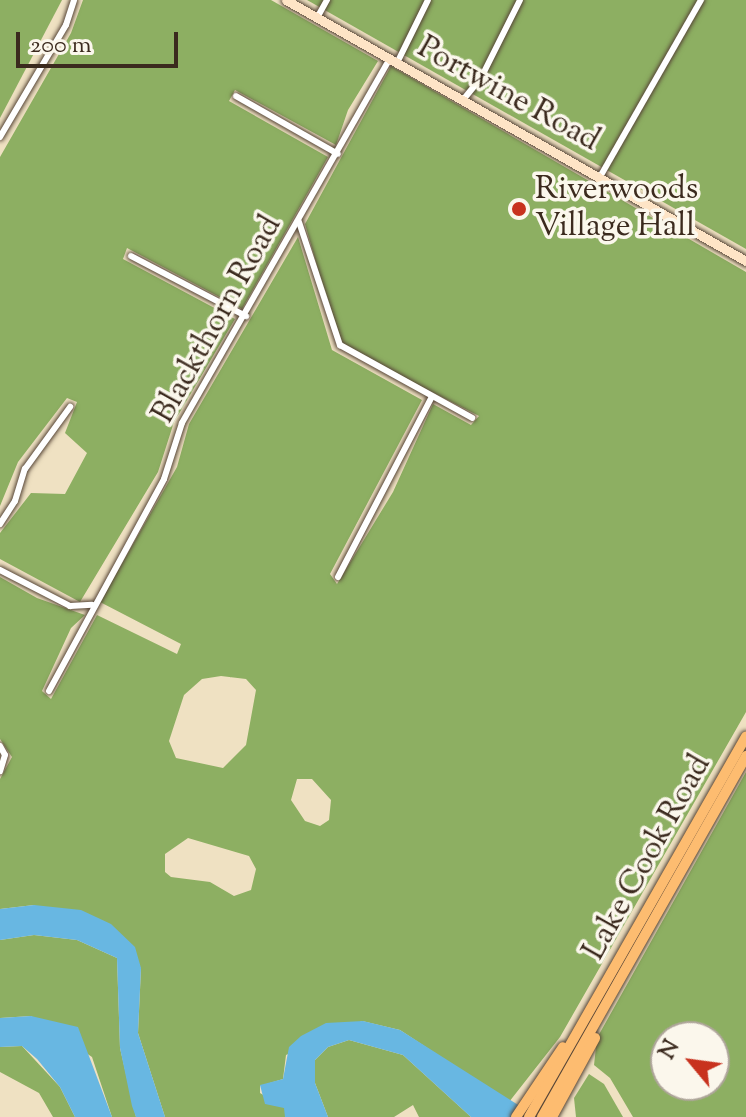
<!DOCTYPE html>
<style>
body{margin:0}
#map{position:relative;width:746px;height:1117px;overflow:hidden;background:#efe1c2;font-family:"Sorts Mill Goudy",serif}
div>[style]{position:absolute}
.forest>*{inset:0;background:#8daf62}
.water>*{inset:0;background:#68b7e2}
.roads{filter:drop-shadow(0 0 2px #564537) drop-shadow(0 0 2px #564537)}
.street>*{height:6px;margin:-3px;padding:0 3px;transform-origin:3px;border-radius:3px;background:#fff}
.secondary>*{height:9px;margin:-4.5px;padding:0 4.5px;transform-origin:4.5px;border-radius:4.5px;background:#fee4c6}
.primary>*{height:10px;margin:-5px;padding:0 5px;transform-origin:5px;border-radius:5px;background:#fdbc70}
.dots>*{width:22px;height:22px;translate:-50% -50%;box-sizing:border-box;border:4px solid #fbf7ec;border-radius:50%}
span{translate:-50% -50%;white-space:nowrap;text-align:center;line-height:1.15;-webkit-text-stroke:7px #fbf7ec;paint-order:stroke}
.street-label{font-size:32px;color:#3b2a1e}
.poi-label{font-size:32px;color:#3b2a1e}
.left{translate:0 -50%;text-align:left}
.north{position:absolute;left:650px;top:1021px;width:80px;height:80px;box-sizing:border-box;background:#fbf7ec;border:2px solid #aea59a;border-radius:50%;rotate:299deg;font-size:22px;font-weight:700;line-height:32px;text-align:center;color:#3b2a1e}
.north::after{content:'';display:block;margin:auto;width:28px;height:36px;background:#c8321e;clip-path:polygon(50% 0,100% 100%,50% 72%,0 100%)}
.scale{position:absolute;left:16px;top:32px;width:162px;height:36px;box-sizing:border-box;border:4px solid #3b2a1e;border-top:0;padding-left:10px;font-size:24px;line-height:28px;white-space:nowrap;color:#3b2a1e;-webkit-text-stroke:6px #fbf7ec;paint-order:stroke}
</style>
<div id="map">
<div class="forest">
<div style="clip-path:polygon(0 0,62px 0,0 118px)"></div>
<div style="clip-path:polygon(83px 0,271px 0,378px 61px,348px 110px,336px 145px,235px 90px,229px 101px,328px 157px,242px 309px,127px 248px,123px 259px,235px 319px,174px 422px,158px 472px,80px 602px,0 559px,0 533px,31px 493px,65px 494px,87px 453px,65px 433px,77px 402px,67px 398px,18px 462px,0 506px,0 157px,71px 33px)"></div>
<div style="clip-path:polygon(307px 0,746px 0,746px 249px)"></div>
<div style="clip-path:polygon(evenodd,391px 66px,746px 272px,746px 712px,560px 1037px,509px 1102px,400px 1030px,362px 1021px,286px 1055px,283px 1079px,260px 1086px,260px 1093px,285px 1108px,285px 1117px,165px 1117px,138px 1033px,141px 968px,34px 905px,0 909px,0 779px,12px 757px,0 739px,0 577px,37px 598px,85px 615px,71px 628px,42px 691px,51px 699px,97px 615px,177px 654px,181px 644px,100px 602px,177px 467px,189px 424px,298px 237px,332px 350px,422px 400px,330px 574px,337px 584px,393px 492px,433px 404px,471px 425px,479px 416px,340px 345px,305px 224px,391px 66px,221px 676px,246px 679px,256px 690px,246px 745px,223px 768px,176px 758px,169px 741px,184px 695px,202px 679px,221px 676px,391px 66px,297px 779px,312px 779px,331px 800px,329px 820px,320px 826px,305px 821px,291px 800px,297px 779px,391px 66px,188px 838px,249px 856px,256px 869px,251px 890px,234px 896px,210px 882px,171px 877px,165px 872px,165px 854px,188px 838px)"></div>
<div style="clip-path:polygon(evenodd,746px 772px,746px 1117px,633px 1117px,610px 1078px,594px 1065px,597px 1038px,746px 772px,666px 1037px,714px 1037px,714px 1085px,666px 1085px,666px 1037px)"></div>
<div style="clip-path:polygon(34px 935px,77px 940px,117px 958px,120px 1048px,136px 1117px,112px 1117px,92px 1057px,31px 1016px,0 1018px,0 940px)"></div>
<div style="clip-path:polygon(349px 1040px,403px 1055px,471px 1117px,419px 1117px,413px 1105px,394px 1117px,328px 1117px,315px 1083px,315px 1060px,328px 1047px)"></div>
<div style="clip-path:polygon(22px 1046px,60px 1087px,75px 1117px,53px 1117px,39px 1093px,0 1072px,0 1047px)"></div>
<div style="clip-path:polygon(589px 1074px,604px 1084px,623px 1117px,576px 1117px,574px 1098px)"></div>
</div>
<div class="water">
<div style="clip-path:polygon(34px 905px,81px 910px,111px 924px,135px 947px,141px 968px,138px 1033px,165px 1117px,136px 1117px,132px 1106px,120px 1048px,117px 958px,77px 940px,34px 935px,0 940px,0 909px)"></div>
<div style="clip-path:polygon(31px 1016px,78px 1027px,112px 1117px,75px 1117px,60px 1087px,37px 1059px,22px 1046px,0 1047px,0 1018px)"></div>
<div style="clip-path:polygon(363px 1021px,400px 1030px,537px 1117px,471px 1117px,403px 1055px,349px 1040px,328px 1047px,315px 1060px,315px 1083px,328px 1117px,285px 1117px,284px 1108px,265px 1104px,260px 1085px,283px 1079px,289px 1047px,301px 1036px,326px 1023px)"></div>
</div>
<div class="roads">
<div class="street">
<div style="left:317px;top:18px;width:21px;rotate:-61deg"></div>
<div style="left:397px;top:63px;width:70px;rotate:-63.8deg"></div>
<div style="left:236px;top:96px;width:117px;rotate:29.6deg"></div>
<div style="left:463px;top:100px;width:28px;rotate:-51deg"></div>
<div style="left:481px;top:78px;width:87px;rotate:-63.4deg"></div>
<div style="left:0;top:137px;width:130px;rotate:-59.5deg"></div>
<div style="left:66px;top:25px;width:26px;rotate:-72deg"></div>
<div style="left:600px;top:177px;width:204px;rotate:-60.3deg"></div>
<div style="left:299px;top:222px;width:130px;rotate:71.6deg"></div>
<div style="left:340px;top:345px;width:151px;rotate:28.9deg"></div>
<div style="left:131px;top:256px;width:130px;rotate:27.6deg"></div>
<div style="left:0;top:524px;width:27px;rotate:-57deg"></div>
<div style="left:15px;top:501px;width:34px;rotate:-73deg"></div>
<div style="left:25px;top:469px;width:77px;rotate:-54deg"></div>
<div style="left:0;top:570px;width:79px;rotate:27.2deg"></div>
<div style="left:70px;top:606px;width:22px;rotate:-3deg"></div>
<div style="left:338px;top:577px;width:202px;rotate:-62.5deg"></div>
<div style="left:49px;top:691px;width:241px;rotate:-61.5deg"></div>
<div style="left:164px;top:479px;width:59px;rotate:-72.2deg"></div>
<div style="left:182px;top:423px;width:420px;rotate:-60.3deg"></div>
<div style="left:0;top:746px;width:10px;rotate:61deg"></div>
<div style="left:5px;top:755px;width:17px;rotate:107deg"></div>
</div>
<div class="secondary">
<div style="left:286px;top:0;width:529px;rotate:29.57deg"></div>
</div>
<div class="primary">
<div style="left:516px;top:1117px;width:84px;rotate:-56.1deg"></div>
<div style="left:529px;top:1117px;width:438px;rotate:-60.3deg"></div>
<div style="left:542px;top:1117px;width:415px;rotate:-60.5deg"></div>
<div style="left:552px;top:1117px;width:90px;rotate:-61.4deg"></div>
</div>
</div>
<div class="dots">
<div style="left:519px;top:209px;background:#c8321e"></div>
</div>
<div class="street-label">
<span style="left:508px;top:95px;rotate:29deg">Portwine Road</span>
<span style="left:218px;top:320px;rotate:-61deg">Blackthorn Road</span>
<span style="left:648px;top:858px;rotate:-61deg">Lake Cook Road</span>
</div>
<div class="poi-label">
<span class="left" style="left:535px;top:209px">Riverwoods<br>Village Hall</span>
</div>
<div class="north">N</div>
<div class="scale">200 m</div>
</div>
